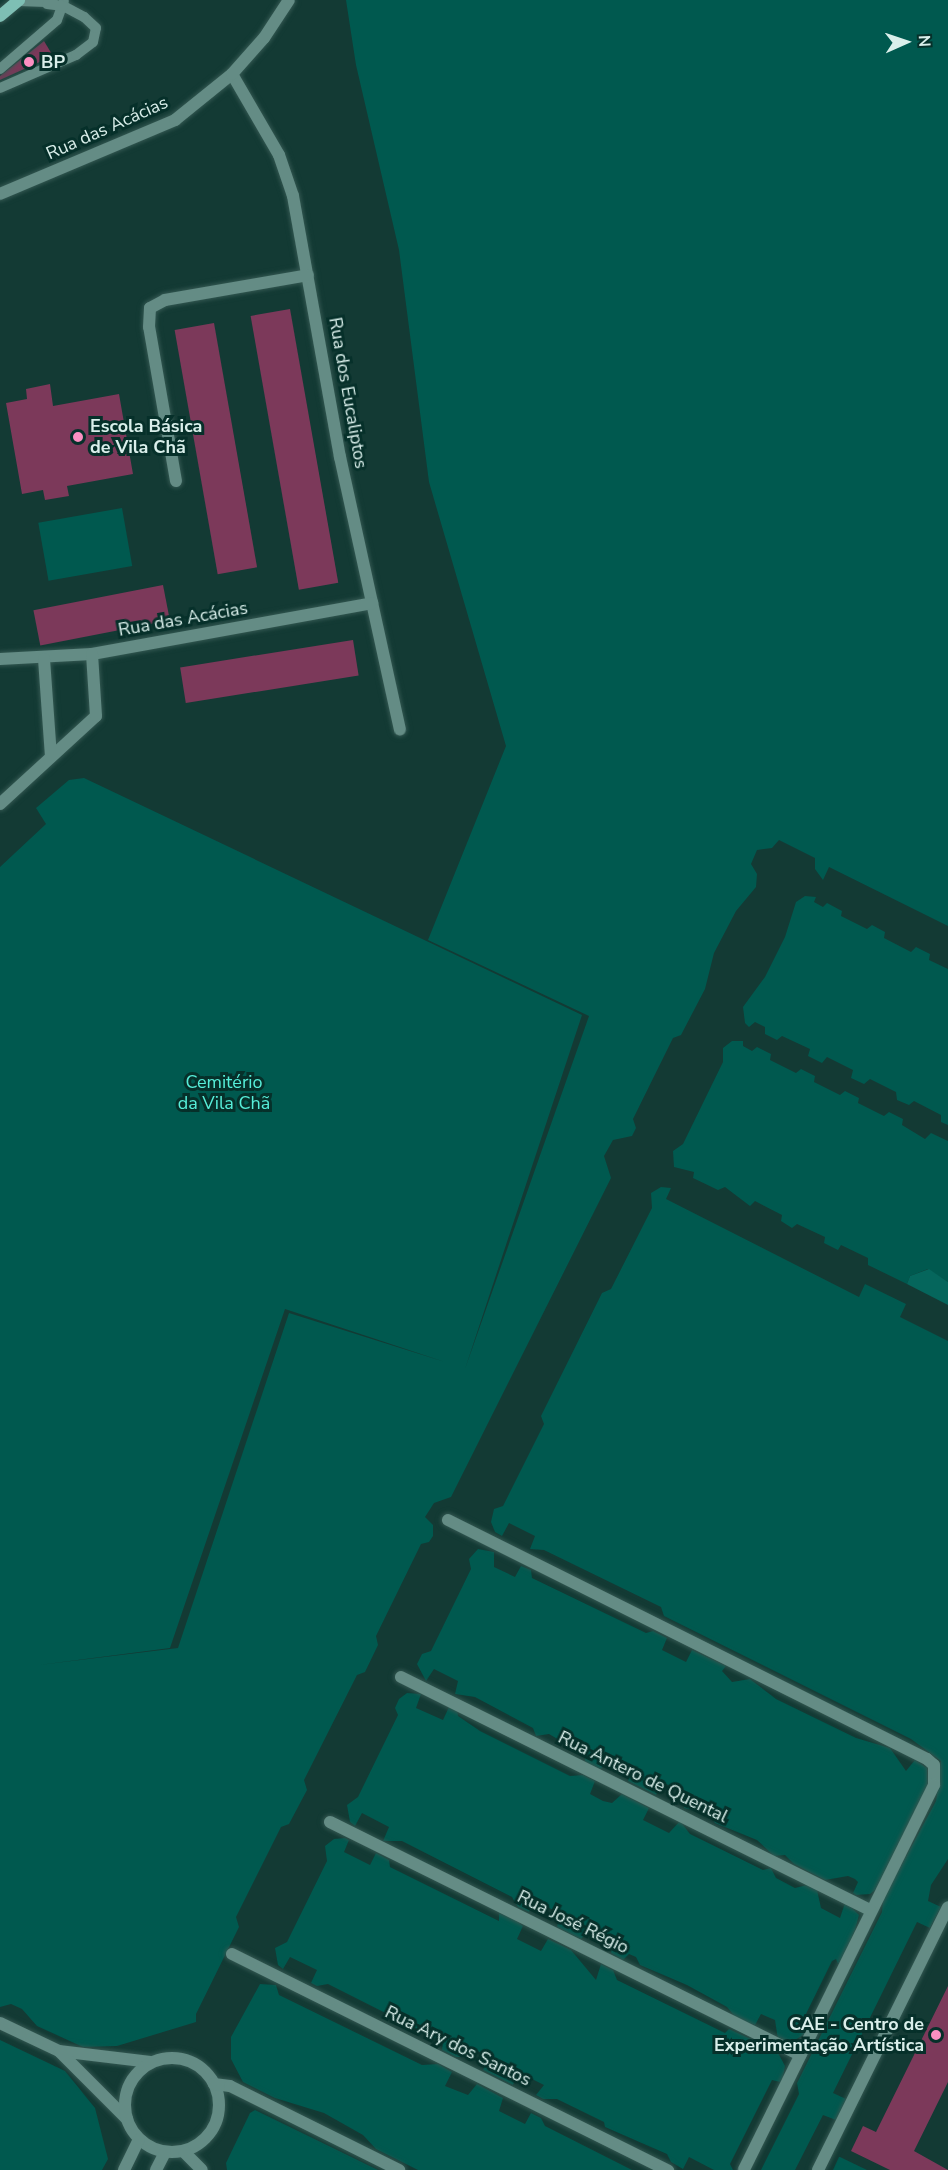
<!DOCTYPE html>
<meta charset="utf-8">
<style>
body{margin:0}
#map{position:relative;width:948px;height:2170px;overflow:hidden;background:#133a34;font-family:"Nunito Sans",sans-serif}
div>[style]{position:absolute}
.green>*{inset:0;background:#00594f;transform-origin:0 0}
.forest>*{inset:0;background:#05665c}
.building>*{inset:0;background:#7c395a;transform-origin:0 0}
.roads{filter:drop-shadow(0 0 2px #335751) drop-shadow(0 0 2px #335751)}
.lane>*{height:10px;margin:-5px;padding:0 5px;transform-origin:5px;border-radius:5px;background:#648c85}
.street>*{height:12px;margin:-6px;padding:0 6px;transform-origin:6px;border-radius:6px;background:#648c85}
.street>.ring{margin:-6px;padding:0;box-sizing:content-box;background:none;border:12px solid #648c85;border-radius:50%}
.secondary>*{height:12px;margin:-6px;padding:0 6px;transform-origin:6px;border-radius:6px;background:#7ebfb4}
.dots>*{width:16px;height:16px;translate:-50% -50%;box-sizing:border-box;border:3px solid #06302a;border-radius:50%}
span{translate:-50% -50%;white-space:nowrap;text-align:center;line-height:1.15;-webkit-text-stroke:6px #06302a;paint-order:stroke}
.poi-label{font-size:18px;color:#daefeb;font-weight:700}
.left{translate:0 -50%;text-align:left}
.right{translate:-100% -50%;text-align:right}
.street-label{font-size:18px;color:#daefeb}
.park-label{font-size:18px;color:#56eed9}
.north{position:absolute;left:876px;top:12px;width:60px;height:60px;-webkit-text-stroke:4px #06302a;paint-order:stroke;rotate:87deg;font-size:16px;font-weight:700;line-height:24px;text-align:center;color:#daefeb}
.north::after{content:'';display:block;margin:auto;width:21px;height:27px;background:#daefeb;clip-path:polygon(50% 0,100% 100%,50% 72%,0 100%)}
</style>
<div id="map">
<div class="green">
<div style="clip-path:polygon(evenodd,346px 0,948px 0,948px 926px,829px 867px,823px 880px,815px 869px,815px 858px,779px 840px,772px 848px,757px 850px,751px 864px,757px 874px,756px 887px,736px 911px,714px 953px,705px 989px,681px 1035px,673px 1038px,633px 1119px,636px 1128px,632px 1136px,613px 1140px,604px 1156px,611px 1178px,451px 1497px,434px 1503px,425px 1517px,433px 1525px,433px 1536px,429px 1542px,421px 1544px,376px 1636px,378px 1645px,365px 1672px,357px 1675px,304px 1780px,307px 1790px,289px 1824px,281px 1827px,236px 1917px,239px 1927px,196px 2014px,196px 2022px,117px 2046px,83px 2047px,37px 2026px,22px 2009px,11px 2004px,0 2007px,0 867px,46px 824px,36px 808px,69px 780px,84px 778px,582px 1015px,465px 1369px,589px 1016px,428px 940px,506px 746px,429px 482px,399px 250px,356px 65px,346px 0,285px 1309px,445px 1362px,289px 1313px,178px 1648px,39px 1665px,170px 1648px,285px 1309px)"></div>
<div style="left:122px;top:508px;width:59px;height:85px;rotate:80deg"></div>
<div style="clip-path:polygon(805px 896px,816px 897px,814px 902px,823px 907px,827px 903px,842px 911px,841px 916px,867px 929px,872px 925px,885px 932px,884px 938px,911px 952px,916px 947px,930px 954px,929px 960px,948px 969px,948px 1125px,941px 1122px,941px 1115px,914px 1101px,909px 1105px,897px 1100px,896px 1092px,870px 1079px,864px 1084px,851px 1078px,853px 1070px,827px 1057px,822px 1063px,808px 1056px,810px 1049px,782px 1036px,777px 1040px,765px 1034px,765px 1027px,755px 1022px,749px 1027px,745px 1023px,743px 1007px,765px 977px,785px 937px,796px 902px)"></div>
<div style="clip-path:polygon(732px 1041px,743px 1041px,743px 1046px,752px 1051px,757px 1047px,771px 1054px,770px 1060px,796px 1073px,801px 1069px,815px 1076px,814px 1082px,840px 1095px,845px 1091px,859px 1098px,858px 1103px,884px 1116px,889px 1112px,903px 1119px,902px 1125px,925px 1139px,931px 1133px,948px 1141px,948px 1282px,928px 1269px,910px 1276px,907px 1284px,868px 1265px,868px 1258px,841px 1245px,838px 1250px,824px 1243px,825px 1237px,797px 1224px,792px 1228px,781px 1221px,782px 1215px,755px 1201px,750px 1206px,725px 1187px,718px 1190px,693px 1178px,694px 1172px,674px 1167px,673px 1151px,683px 1144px,723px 1062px,723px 1048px)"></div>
<div style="clip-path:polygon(661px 1187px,671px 1188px,666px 1199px,859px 1297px,865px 1284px,906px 1304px,900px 1317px,948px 1341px,948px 1859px,931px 1885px,928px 1901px,941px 1907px,930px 1928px,917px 1922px,833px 2093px,846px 2099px,836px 2120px,823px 2115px,795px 2170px,761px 2170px,799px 2094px,797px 2083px,802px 2073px,882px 1912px,883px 1899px,936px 1801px,941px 1761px,911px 1739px,664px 1616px,661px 1607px,544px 1550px,530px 1549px,535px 1536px,509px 1523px,502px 1536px,495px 1532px,491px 1522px,494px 1509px,503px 1506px,544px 1424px,541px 1416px,602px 1293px,611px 1289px,652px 1208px,651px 1193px)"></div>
<div style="clip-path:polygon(478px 1549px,494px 1552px,494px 1567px,515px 1577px,521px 1566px,531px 1570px,532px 1578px,646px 1633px,653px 1631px,667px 1638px,662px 1650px,686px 1662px,692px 1650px,726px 1666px,722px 1671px,732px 1682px,750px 1679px,776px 1699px,856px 1738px,890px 1748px,906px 1771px,915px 1760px,927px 1768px,928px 1787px,878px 1888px,870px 1894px,856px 1895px,853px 1893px,858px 1882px,855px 1879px,848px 1876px,825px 1880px,794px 1864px,785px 1855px,774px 1856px,757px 1840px,715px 1823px,709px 1814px,684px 1808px,689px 1795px,662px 1782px,656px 1795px,628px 1781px,630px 1768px,608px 1757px,601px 1769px,585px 1762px,585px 1755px,549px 1734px,536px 1736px,533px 1728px,475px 1697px,455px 1694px,458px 1681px,434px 1669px,426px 1681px,417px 1664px,422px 1654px,431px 1651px,471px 1569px,469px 1559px)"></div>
<div style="clip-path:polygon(407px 1693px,421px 1694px,416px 1708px,443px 1720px,449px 1707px,457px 1708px,458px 1716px,480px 1731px,570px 1776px,583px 1775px,595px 1781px,590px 1794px,603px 1801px,612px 1803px,622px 1794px,649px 1808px,643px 1820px,669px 1833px,680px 1821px,690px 1834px,763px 1870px,771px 1868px,776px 1878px,795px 1888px,807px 1885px,817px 1890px,821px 1908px,840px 1918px,845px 1903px,851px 1907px,859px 1915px,855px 1930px,842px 1960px,838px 1964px,836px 1959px,832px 1961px,805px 2016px,807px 2033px,788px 2044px,778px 2040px,775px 2020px,761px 2014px,755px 2025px,737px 2019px,727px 2007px,687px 1985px,640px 1965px,636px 1957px,629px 1954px,623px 1960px,611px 1953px,614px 1940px,591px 1928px,581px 1939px,557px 1927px,560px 1914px,539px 1902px,534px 1902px,529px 1912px,518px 1907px,512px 1897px,402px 1841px,383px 1841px,389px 1827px,362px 1813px,355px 1826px,350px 1822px,347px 1805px,358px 1797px,398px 1715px,395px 1708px,399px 1699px)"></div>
<div style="clip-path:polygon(345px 1838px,349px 1840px,344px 1852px,370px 1865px,376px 1853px,389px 1860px,390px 1867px,499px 1921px,499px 1913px,514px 1919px,523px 1926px,517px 1939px,541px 1951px,548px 1939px,571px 1950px,596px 1980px,601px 1964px,613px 1970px,617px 1980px,725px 2033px,729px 2029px,777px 2051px,785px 2066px,783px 2077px,780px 2082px,772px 2080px,730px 2164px,733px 2170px,714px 2170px,689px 2157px,683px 2169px,671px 2162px,667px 2154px,605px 2127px,604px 2122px,557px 2099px,543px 2099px,536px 2095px,544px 2085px,524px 2075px,517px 2074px,513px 2085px,483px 2070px,489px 2057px,465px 2045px,460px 2057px,456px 2057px,442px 2050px,443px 2042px,328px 1984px,317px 1986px,311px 1983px,317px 1970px,290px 1957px,283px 1969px,278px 1965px,275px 1948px,287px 1942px,327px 1861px,325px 1846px,334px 1839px)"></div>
<div style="clip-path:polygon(260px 1984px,276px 1985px,279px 1995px,422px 2065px,438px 2064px,452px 2072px,445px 2086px,468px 2095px,477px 2084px,503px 2098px,499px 2111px,525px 2124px,531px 2113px,541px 2118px,545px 2126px,632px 2170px,418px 2170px,376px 2149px,363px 2135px,324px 2113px,275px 2098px,243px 2082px,231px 2059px,231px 2037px)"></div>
<div style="clip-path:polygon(0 2040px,65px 2071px,95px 2108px,108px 2159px,102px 2170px,0 2170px)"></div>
<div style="clip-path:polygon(255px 2110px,378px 2170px,227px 2170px,226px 2163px,250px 2113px)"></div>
<div style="clip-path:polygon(839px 2157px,840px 2157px,867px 2170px,833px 2170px)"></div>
</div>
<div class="forest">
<div style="clip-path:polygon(929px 1269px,948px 1282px,948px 1305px,907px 1284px,910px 1276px)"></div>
</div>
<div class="building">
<div style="clip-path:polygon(44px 41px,53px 56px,0 80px,0 76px)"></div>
<div style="left:290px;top:309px;width:278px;height:40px;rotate:80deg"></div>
<div style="left:214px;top:323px;width:248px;height:40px;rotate:80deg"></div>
<div style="clip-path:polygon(50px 384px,53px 406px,119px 394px,133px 474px,67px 486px,69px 496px,45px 500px,43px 490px,22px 494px,6px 403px,27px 399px,26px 389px)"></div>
<div style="left:163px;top:585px;width:36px;height:132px;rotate:79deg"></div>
<div style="left:353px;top:640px;width:36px;height:175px;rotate:81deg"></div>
<div style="clip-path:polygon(948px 1986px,948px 2082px,914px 2151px,948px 2170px,890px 2170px,851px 2151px,863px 2126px,876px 2132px)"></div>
</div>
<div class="roads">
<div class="lane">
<div style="left:18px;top:1px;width:35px;rotate:2deg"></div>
<div style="left:0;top:69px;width:75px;rotate:-40.7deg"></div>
<div style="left:57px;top:20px;width:20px;rotate:-70deg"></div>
<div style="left:0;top:88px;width:83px;rotate:-23.5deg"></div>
<div style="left:76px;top:55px;width:21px;rotate:-37deg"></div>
<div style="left:93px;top:42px;width:14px;rotate:-78deg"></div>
<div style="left:96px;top:28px;width:16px;rotate:-137deg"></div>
<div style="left:84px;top:17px;width:24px;rotate:-152deg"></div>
<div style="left:63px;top:6px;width:16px;rotate:-173deg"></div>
</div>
<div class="street">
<div style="left:232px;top:74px;width:94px;rotate:59.9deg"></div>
<div style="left:279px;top:155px;width:43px;rotate:71.1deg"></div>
<div style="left:293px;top:196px;width:265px;rotate:79.8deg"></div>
<div style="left:340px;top:457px;width:279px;rotate:77.6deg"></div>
<div style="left:0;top:194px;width:190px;rotate:-22.9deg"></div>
<div style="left:175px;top:120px;width:73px;rotate:-38.9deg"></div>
<div style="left:232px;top:74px;width:48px;rotate:-48.4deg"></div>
<div style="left:264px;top:38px;width:45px;rotate:-56.7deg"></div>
<div style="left:176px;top:481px;width:156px;rotate:-99.9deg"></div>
<div style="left:149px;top:327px;width:19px;rotate:-87deg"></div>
<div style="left:150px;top:308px;width:17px;rotate:-28deg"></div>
<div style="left:165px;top:300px;width:145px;rotate:-9.9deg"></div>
<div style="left:0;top:659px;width:92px;rotate:-3.1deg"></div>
<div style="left:92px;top:654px;width:285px;rotate:-10.3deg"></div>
<div style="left:44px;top:659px;width:98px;rotate:85.9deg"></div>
<div style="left:0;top:804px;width:130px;rotate:-42.5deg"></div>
<div style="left:96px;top:716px;width:62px;rotate:-93.7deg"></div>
<div style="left:448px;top:1520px;width:535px;rotate:26.52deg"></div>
<div style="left:927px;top:1759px;width:9px;rotate:41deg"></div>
<div style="left:934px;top:1765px;width:20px;rotate:90deg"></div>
<div style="left:934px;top:1785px;width:429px;rotate:116.3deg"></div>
<div style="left:401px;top:1677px;width:524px;rotate:26.42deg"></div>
<div style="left:330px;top:1822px;width:525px;rotate:26.37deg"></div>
<div style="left:232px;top:1954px;width:487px;rotate:26.4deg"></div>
<div style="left:0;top:2023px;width:65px;rotate:25.4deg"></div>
<div style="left:59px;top:2051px;width:92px;rotate:6.9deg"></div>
<div style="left:60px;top:2052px;width:95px;rotate:45deg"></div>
<div class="ring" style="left:125px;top:2058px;width:82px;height:82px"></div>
<div style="left:214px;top:2084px;width:16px;rotate:7deg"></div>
<div style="left:230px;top:2086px;width:189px;rotate:26.4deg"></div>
<div style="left:184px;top:2152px;width:25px;rotate:45deg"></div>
<div style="left:124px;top:2170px;width:34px;rotate:-64deg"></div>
<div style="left:156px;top:2170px;width:20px;rotate:-63deg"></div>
<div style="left:818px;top:2170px;width:293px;rotate:-63.7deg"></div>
</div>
<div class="secondary">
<div style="left:0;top:16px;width:25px;rotate:-40deg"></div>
</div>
</div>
<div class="dots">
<div style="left:29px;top:62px;background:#fc8fc2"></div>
<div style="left:78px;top:437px;background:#fc8fc2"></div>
<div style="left:936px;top:2035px;background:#fc8fc2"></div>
</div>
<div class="poi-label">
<span class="left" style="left:41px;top:62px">BP</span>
<span class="left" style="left:90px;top:437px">Escola Básica<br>de Vila Chã</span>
<span class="right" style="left:924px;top:2035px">CAE - Centro de<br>Experimentação Artística</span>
</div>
<div class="street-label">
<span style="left:107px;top:128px;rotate:-24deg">Rua das Acácias</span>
<span style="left:348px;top:393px;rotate:80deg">Rua dos Eucaliptos</span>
<span style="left:183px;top:619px;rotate:-10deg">Rua das Acácias</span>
<span style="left:643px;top:1777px;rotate:26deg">Rua Antero de Quental</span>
<span style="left:573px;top:1922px;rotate:26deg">Rua José Régio</span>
<span style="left:458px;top:2046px;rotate:26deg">Rua Ary dos Santos</span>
</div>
<div class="park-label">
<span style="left:224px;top:1093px">Cemitério<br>da Vila Chã</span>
</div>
<div class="north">N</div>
</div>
